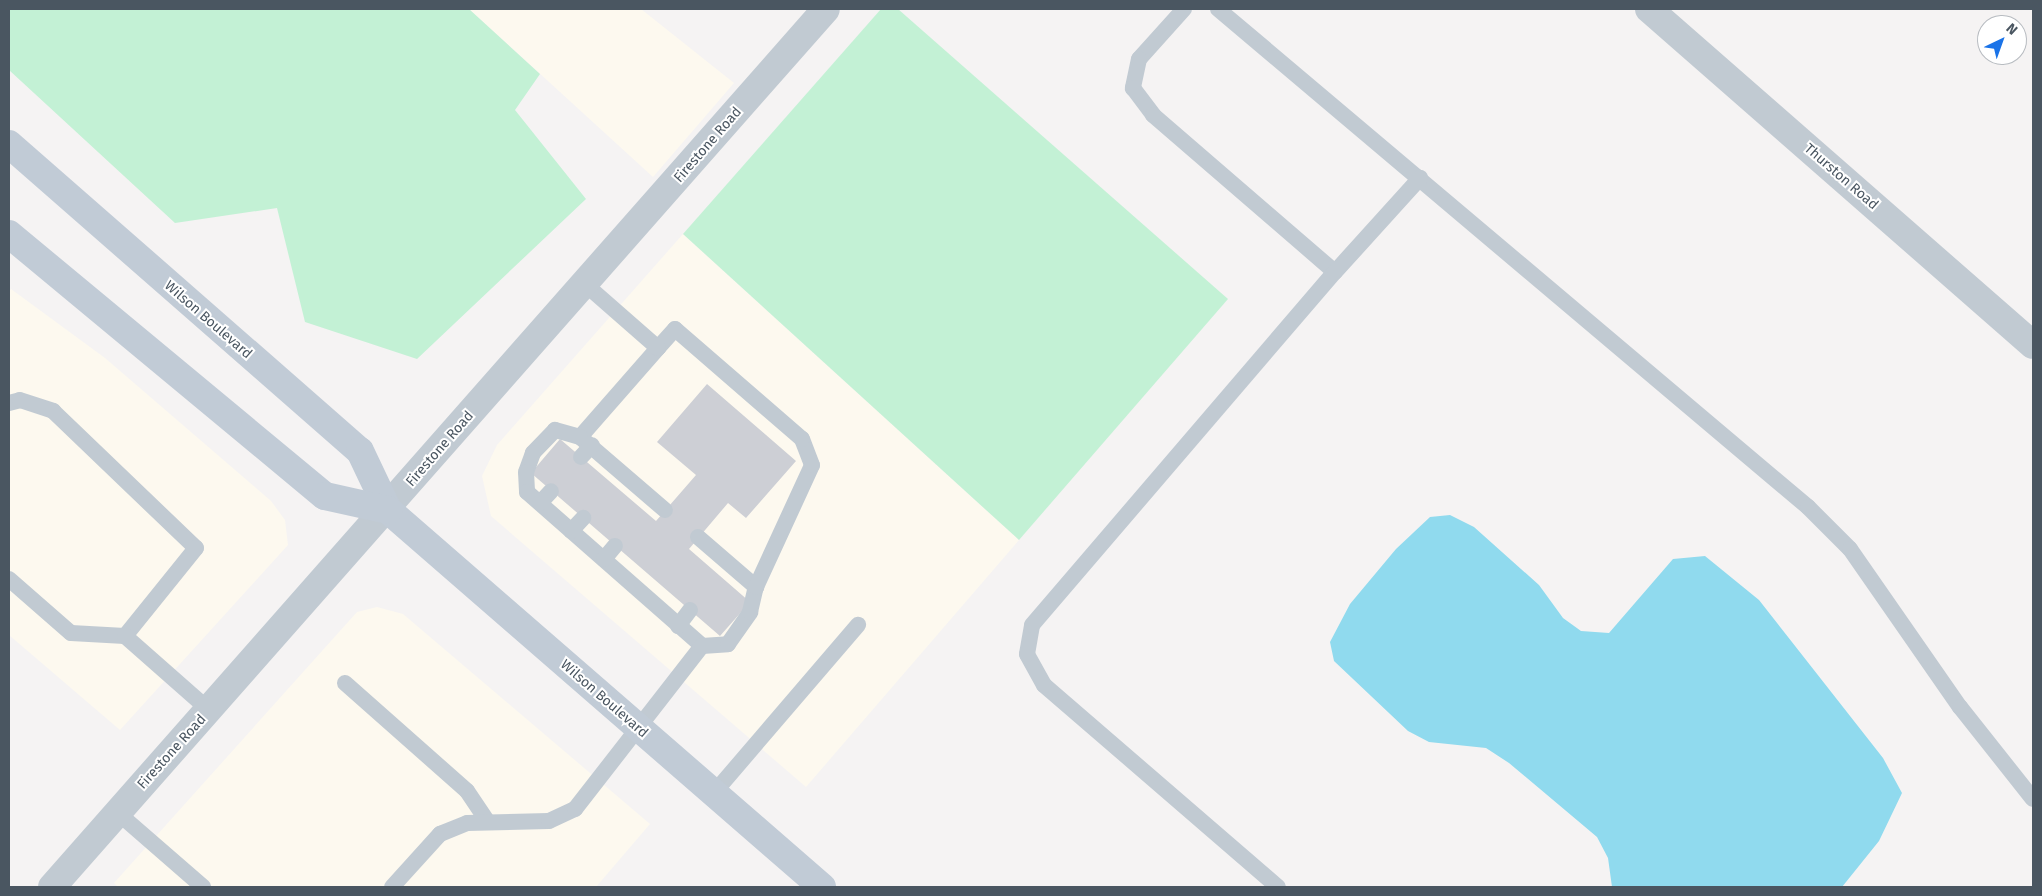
<!DOCTYPE html>
<style>
body{margin:0}
#map{position:relative;width:2042px;height:896px;overflow:hidden;background:#f5f3f3;font-family:"Fira Sans",sans-serif}
div>[style]{position:absolute}
.commercial>*{inset:0;background:#fdf9ef}
.green>*{inset:0;background:#c3f1d5}
.water>*{inset:0;background:#90daee}
.building>*{inset:0;background:#cdcfd5}
.service>*{height:16px;margin:-8px;padding:0 8px;transform-origin:8px;border-radius:8px;background:#c1cad2}
.minor>*{height:28px;margin:-14px;padding:0 14px;transform-origin:14px;border-radius:14px;background:#c1cad2}
.tertiary>*{height:28px;margin:-14px;padding:0 14px;transform-origin:14px;border-radius:14px;background:#c1cad2}
.secondary>*{height:28px;margin:-14px;padding:0 14px;transform-origin:14px;border-radius:14px;background:#c1cbd6}
span{translate:-50% -50%;white-space:nowrap;text-align:center;line-height:1.15;-webkit-text-stroke:4px #fff;paint-order:stroke}
.street-label{font-size:14px;color:#4a5661}
.frame{position:absolute;inset:0;border:10px solid #4a5661;pointer-events:none}
.north{position:absolute;left:1977px;top:15px;width:50px;height:50px;box-sizing:border-box;background:#fff;border:1px solid #b7bbc0;border-radius:50%;rotate:42deg;font-size:14px;font-weight:700;line-height:20px;text-align:center;color:#4a5661}
.north::after{content:'';display:block;margin:auto;width:18px;height:22px;background:#1a73e8;clip-path:polygon(50% 0,100% 100%,50% 72%,0 100%)}
</style>
<div id="map">
<div class="commercial">
<div style="clip-path:polygon(469px 9px,641px 9px,734px 83px,653px 177px)"></div>
<div style="clip-path:polygon(683px 234px,1019px 540px,806px 787px,491px 516px,482px 476px,497px 445px)"></div>
<div style="clip-path:polygon(11px 289px,105px 358px,271px 501px,285px 520px,288px 545px,120px 730px,9px 635px,9px 292px)"></div>
<div style="clip-path:polygon(377px 607px,403px 614px,650px 824px,596px 887px,118px 887px,114px 883px,357px 612px)"></div>
</div>
<div class="green">
<div style="clip-path:polygon(9px 9px,469px 9px,540px 74px,515px 110px,586px 199px,417px 359px,305px 322px,277px 208px,175px 223px,9px 70px)"></div>
<div style="clip-path:polygon(881px 9px,898px 9px,1228px 299px,1019px 540px,683px 234px)"></div>
</div>
<div class="water">
<div style="clip-path:polygon(1450px 515px,1474px 527px,1539px 585px,1563px 618px,1581px 631px,1609px 633px,1673px 559px,1705px 556px,1759px 600px,1883px 758px,1902px 793px,1879px 841px,1842px 887px,1612px 887px,1608px 858px,1597px 837px,1509px 763px,1486px 748px,1429px 742px,1408px 731px,1334px 661px,1330px 642px,1350px 604px,1396px 549px,1430px 517px)"></div>
</div>
<div class="building">
<div style="clip-path:polygon(707px 384px,796px 461px,746px 518px,728px 503px,689px 549px,750px 602px,720px 636px,531px 473px,560px 439px,656px 521px,696px 475px,657px 442px)"></div>
</div>
<div class="service">
<div style="left:1184px;top:9px;width:67px;rotate:132deg"></div>
<div style="left:1139px;top:59px;width:30px;rotate:102deg"></div>
<div style="left:1133px;top:88px;width:34px;rotate:53deg"></div>
<div style="left:1153px;top:115px;width:240px;rotate:40.8deg"></div>
<div style="left:1218px;top:9px;width:772px;rotate:40.17deg"></div>
<div style="left:1808px;top:507px;width:59px;rotate:45deg"></div>
<div style="left:1850px;top:549px;width:193px;rotate:55.2deg"></div>
<div style="left:1960px;top:707px;width:117px;rotate:51.6deg"></div>
<div style="left:658px;top:348px;width:118px;rotate:131.2deg"></div>
<div style="left:580px;top:437px;width:112px;rotate:40.7deg"></div>
<div style="left:9px;top:403px;width:11px;rotate:-15deg"></div>
<div style="left:20px;top:400px;width:35px;rotate:18deg"></div>
<div style="left:53px;top:411px;width:198px;rotate:43.8deg"></div>
<div style="left:196px;top:548px;width:113px;rotate:128.9deg"></div>
<div style="left:580px;top:437px;width:26px;rotate:-164deg"></div>
<div style="left:555px;top:430px;width:32px;rotate:134deg"></div>
<div style="left:533px;top:453px;width:20px;rotate:110deg"></div>
<div style="left:526px;top:472px;width:20px;rotate:87deg"></div>
<div style="left:527px;top:492px;width:233px;rotate:41.3deg"></div>
<div style="left:581px;top:457px;width:16px;rotate:-47deg"></div>
<div style="left:540px;top:503px;width:16px;rotate:-47deg"></div>
<div style="left:571px;top:531px;width:18px;rotate:-47deg"></div>
<div style="left:698px;top:537px;width:77px;rotate:40.8deg"></div>
<div style="left:604px;top:559px;width:17px;rotate:-50deg"></div>
<div style="left:9px;top:579px;width:82px;rotate:41.1deg"></div>
<div style="left:71px;top:633px;width:54px;rotate:3.2deg"></div>
<div style="left:125px;top:636px;width:112px;rotate:41.4deg"></div>
<div style="left:678px;top:626px;width:20px;rotate:-53deg"></div>
<div style="left:345px;top:683px;width:163px;rotate:41.5deg"></div>
<div style="left:467px;top:791px;width:37px;rotate:56deg"></div>
<div style="left:713px;top:794px;width:223px;rotate:-49.4deg"></div>
<div style="left:118px;top:813px;width:113px;rotate:41deg"></div>
<div style="left:392px;top:887px;width:72px;rotate:-47.8deg"></div>
<div style="left:440px;top:834px;width:29px;rotate:-22deg"></div>
<div style="left:467px;top:823px;width:82px;rotate:-1.4deg"></div>
<div style="left:549px;top:821px;width:29px;rotate:-25deg"></div>
<div style="left:575px;top:809px;width:207px;rotate:-52.1deg"></div>
<div style="left:702px;top:646px;width:26px;rotate:-4deg"></div>
<div style="left:728px;top:644px;width:39px;rotate:-55deg"></div>
<div style="left:750px;top:612px;width:26px;rotate:-77deg"></div>
<div style="left:756px;top:587px;width:134px;rotate:-65.3deg"></div>
<div style="left:812px;top:465px;width:28px;rotate:-111deg"></div>
<div style="left:802px;top:439px;width:168px;rotate:-139.1deg"></div>
<div style="left:675px;top:329px;width:25px;rotate:132deg"></div>
<div style="left:658px;top:348px;width:96px;rotate:-138.8deg"></div>
<div style="left:1278px;top:887px;width:309px;rotate:-139.2deg"></div>
<div style="left:1044px;top:685px;width:35px;rotate:-119deg"></div>
<div style="left:1027px;top:654px;width:29px;rotate:-80deg"></div>
<div style="left:1032px;top:625px;width:465px;rotate:-49.4deg"></div>
<div style="left:1335px;top:272px;width:127px;rotate:-47.9deg"></div>
</div>
<div class="minor">
<div style="left:1649px;top:9px;width:510px;rotate:41.19deg"></div>
</div>
<div class="tertiary">
<div style="left:52px;top:887px;width:1170px;rotate:-48.6deg"></div>
</div>
<div class="secondary">
<div style="left:9px;top:144px;width:466px;rotate:41.2deg"></div>
<div style="left:360px;top:451px;width:65px;rotate:64.6deg"></div>
<div style="left:388px;top:510px;width:575px;rotate:40.98deg"></div>
<div style="left:9px;top:234px;width:410px;rotate:39.7deg"></div>
<div style="left:325px;top:496px;width:65px;rotate:12.5deg"></div>
</div>
<div class="street-label">
<span style="left:708px;top:145px;rotate:-49deg">Firestone Road</span>
<span style="left:1841px;top:177px;rotate:41deg">Thurston Road</span>
<span style="left:208px;top:320px;rotate:41deg">Wilson Boulevard</span>
<span style="left:440px;top:449px;rotate:-49deg">Firestone Road</span>
<span style="left:604px;top:699px;rotate:41deg">Wilson Boulevard</span>
<span style="left:172px;top:752px;rotate:-48deg">Firestone Road</span>
</div>
<div class="frame"></div>
<div class="north">N</div>
</div>
